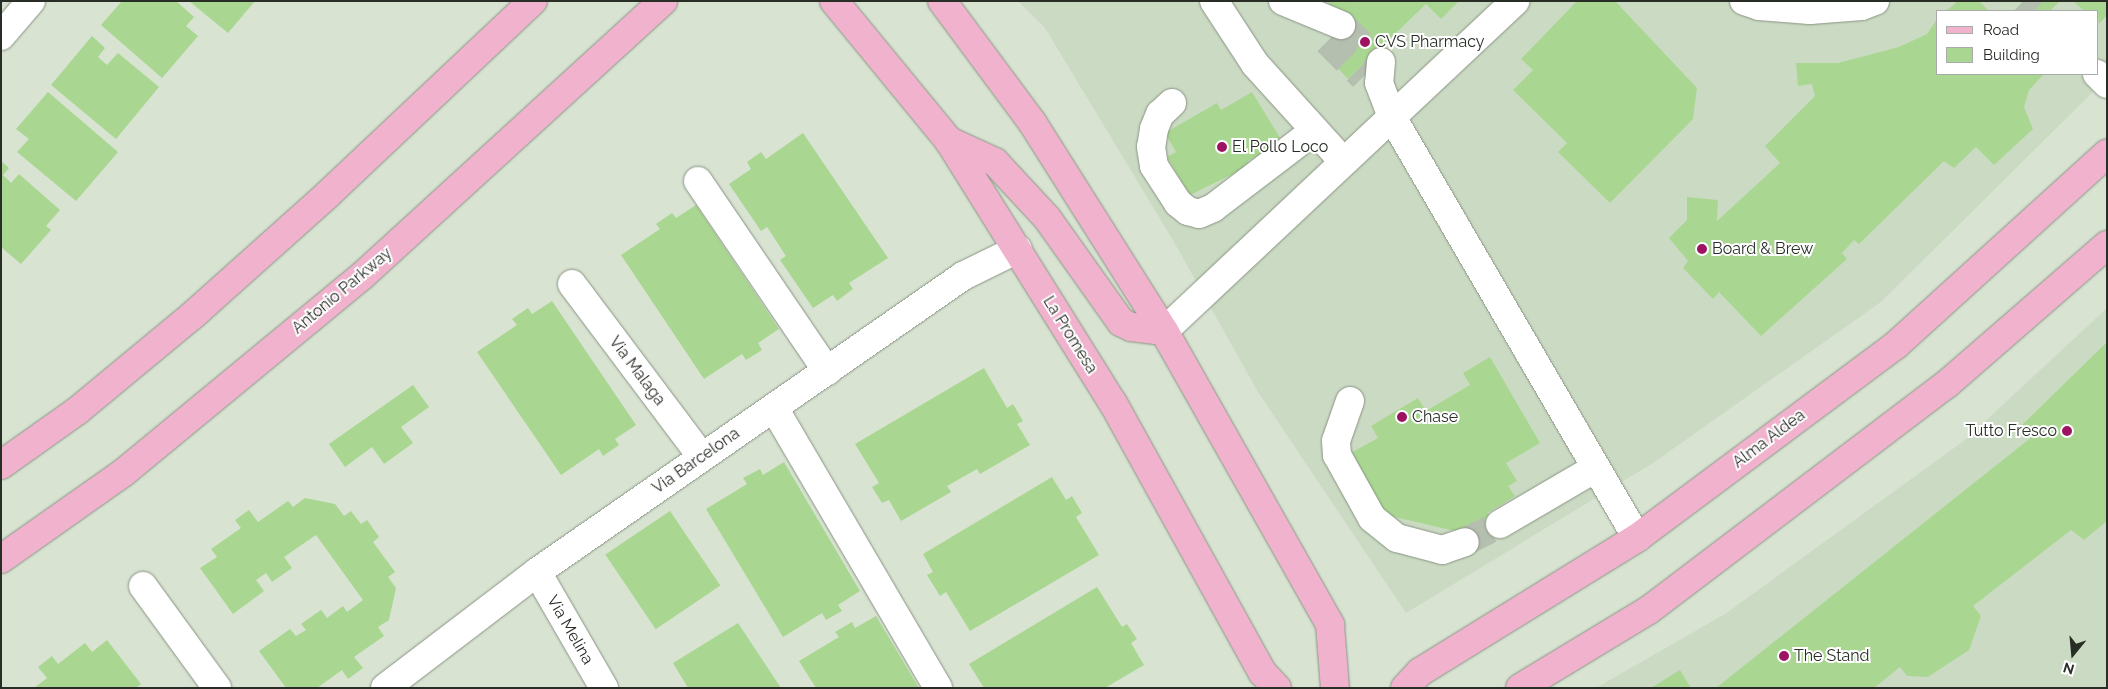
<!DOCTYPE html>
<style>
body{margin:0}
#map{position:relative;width:2108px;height:689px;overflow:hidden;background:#d8e3d2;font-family:Raleway,sans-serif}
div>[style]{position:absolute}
.built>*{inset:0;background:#cbdbc3}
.building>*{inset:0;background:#a9d791;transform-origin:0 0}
.minor-tunnel>*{height:28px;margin-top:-14px;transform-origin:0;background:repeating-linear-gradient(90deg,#b5bfb0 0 28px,transparent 0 42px)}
.roads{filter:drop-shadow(0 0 1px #8a9484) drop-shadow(0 0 1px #8a9484)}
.minor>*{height:28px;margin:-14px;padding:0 14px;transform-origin:14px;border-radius:14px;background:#fff}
.major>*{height:28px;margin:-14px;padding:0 14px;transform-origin:14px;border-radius:14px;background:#f0b2cd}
.dots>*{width:14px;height:14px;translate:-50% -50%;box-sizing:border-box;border:2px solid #fff;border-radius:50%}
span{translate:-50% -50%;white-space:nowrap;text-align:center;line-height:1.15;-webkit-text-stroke:4px #fff;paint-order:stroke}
.poi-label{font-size:16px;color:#282d26}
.left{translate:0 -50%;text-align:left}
.right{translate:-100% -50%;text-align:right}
.street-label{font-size:16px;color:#282d26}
.frame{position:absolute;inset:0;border:2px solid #282d26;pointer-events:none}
.legend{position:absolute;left:1936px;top:10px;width:162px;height:65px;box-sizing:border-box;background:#fff;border:1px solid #a9aba8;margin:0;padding:6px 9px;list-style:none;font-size:15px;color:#282d26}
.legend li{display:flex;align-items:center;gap:10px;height:25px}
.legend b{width:25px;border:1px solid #a9aba8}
.north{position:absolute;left:2048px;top:629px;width:50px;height:50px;-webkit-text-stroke:4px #fff;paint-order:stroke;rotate:197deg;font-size:14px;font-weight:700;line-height:20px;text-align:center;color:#282d26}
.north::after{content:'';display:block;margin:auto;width:18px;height:22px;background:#282d26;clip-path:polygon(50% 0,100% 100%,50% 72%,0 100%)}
</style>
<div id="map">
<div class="built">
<div style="clip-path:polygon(evenodd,1018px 1px,2107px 1px,2107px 78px,1881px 302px,1653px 463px,1406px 613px,1258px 392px,1174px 242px,1045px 28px,1018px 1px,1937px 11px,2097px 11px,2097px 74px,1937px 74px,1937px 11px)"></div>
<div style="clip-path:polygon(2107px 308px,2107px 688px,1596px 688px,1725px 614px,1965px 440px)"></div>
</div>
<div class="building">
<div style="clip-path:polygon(122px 1px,176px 1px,194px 17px,186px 26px,198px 36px,162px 78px,101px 25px)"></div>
<div style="clip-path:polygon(189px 1px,255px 1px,228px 33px)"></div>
<div style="clip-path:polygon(1327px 1px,1459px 1px,1441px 19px,1426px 4px,1348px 79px,1327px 57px,1356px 30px)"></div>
<div style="clip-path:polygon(1577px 1px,1615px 1px,1697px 88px,1693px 119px,1610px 203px,1558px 152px,1567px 143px,1513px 90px,1533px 70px,1521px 59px)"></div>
<div style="clip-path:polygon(1958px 1px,1979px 1px,1989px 11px,1946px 11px)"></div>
<div style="clip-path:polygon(2023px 1px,2060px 1px,2050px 11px,2014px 11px)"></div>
<div style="clip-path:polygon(2073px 1px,2107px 1px,2107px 15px,2099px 24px,2097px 11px,2084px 11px)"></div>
<div style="clip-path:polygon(1937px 19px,1937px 74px,2044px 74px,2029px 90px,2024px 107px,2033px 129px,1994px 165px,1976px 147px,1954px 168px,1944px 161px,1859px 244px,1854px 240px,1842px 253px,1847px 259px,1761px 336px,1719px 292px,1713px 299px,1683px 268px,1688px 261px,1669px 238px,1687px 220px,1687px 197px,1718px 200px,1717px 221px,1780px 163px,1765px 146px,1815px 96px,1812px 84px,1798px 86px,1796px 63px,1838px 63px,1899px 47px,1927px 34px)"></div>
<div style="clip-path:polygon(92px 36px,105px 48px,98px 57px,107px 65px,118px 53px,159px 87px,116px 139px,51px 85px)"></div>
<div style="clip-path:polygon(48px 92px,118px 152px,76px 201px,17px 152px,29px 139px,16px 129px)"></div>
<div style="clip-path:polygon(1252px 92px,1282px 141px,1248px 161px,1251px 165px,1190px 195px,1167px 157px,1176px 152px,1165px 133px,1217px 103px,1221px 110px)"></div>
<div style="clip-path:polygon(803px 133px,888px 258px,849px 283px,853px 289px,837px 301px,833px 295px,813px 308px,780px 260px,786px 256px,767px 227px,761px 231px,729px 184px,751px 169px,747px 162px,761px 152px,766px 159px)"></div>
<div style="clip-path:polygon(1px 161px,9px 168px,3px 175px,11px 183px,19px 174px,60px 210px,46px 226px,51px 230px,21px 264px,1px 247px)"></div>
<div style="clip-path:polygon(696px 205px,779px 329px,758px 343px,762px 350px,746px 360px,742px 354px,704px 379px,621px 255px,660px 229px,656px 224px,672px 213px,676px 218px)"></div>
<div style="clip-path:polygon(552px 301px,636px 425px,615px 439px,619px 445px,603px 456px,599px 449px,561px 475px,477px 352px,517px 325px,512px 319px,528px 308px,532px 314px)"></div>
<div style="clip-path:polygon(2107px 342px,2107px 521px,2084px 540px,2071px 530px,1973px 606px,1981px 616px,1969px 650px,1928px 677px,1907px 676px,1900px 667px,1874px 688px,1716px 688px,2033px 436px,2021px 426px)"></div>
<div style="clip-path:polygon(1490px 357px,1540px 443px,1506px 463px,1517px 481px,1508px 486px,1515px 496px,1487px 513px,1500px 524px,1498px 533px,1470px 550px,1459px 532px,1382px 514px,1347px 455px,1378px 438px,1371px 426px,1418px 398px,1426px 411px,1470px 385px,1463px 373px)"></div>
<div style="clip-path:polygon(984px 368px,1007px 408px,1013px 404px,1023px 421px,1017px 424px,1030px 445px,980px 474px,977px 469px,947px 486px,951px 492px,901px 521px,889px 500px,882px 503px,872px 487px,879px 483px,855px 444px)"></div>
<div style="clip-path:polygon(413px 385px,429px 407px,401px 427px,413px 443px,384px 464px,372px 447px,345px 467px,329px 444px)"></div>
<div style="clip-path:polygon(784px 462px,860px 591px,838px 605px,842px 611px,826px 620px,822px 613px,783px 637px,706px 509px,747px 484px,743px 478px,760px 469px,763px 475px)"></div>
<div style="clip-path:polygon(1052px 477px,1066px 500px,1072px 496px,1082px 513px,1076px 517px,1099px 555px,970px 631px,946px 592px,940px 596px,927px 575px,933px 572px,923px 554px)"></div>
<div style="clip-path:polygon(305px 498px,335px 504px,344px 516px,351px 511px,361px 524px,367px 520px,379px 537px,373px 542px,395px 572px,388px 577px,396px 588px,389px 620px,378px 627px,384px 636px,354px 657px,363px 668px,348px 679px,342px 670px,317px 688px,286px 688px,259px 651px,290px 629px,296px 636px,306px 630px,301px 624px,321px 610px,327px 618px,343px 606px,347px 612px,363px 600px,316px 535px,284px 557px,292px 568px,272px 582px,266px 573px,256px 580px,264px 591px,233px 614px,200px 568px,217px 557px,211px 549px,241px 528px,235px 520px,249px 510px,258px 522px,288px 501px,293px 507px)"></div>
<div style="left:670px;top:511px;width:90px;height:78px;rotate:56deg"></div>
<div style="clip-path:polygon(1097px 587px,1122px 627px,1127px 624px,1137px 639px,1131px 643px,1144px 665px,1105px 688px,984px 688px,969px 664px)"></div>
<div style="clip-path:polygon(876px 616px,919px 688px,816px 688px,799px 661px,839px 637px,835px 632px,852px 622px,855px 628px)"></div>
<div style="clip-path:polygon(738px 623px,781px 688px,688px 688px,673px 663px)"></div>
<div style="clip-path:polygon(107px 640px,141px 684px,136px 688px,34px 688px,47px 678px,38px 667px,52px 656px,58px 664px,85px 643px,92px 652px)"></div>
<div style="clip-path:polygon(1680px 670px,1691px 688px,1651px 688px)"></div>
</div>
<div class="minor-tunnel">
<div style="left:2023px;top:1px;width:15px;rotate:42deg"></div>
<div style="left:1341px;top:25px;width:54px;rotate:42.8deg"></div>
<div style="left:1327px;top:41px;width:51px;rotate:45deg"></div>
<div style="left:1465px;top:542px;width:39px;rotate:-27deg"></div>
</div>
<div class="roads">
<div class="minor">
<div style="left:1214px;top:1px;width:75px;rotate:56.9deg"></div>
<div style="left:1255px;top:64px;width:132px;rotate:47.8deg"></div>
<div style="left:1283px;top:1px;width:63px;rotate:22.5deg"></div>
<div style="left:1744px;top:1px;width:16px;rotate:18deg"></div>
<div style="left:1759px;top:6px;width:51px;rotate:4.5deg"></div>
<div style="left:1810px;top:10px;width:52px;rotate:-4.4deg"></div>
<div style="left:1862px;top:6px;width:14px;rotate:-21deg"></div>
<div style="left:1px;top:36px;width:46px;rotate:-49.4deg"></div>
<div style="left:1381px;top:62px;width:21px;rotate:95deg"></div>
<div style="left:1379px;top:83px;width:36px;rotate:69deg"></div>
<div style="left:1392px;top:117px;width:487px;rotate:59.8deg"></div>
<div style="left:2097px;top:74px;width:14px;rotate:45deg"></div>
<div style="left:1172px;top:103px;width:16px;rotate:137deg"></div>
<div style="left:1160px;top:114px;width:16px;rotate:112deg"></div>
<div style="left:1154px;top:129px;width:18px;rotate:99deg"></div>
<div style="left:1151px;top:147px;width:19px;rotate:81deg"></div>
<div style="left:1154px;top:166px;width:44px;rotate:57deg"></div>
<div style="left:1178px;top:203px;width:13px;rotate:39deg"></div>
<div style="left:1188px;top:211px;width:11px;rotate:15deg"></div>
<div style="left:1199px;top:214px;width:15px;rotate:-23deg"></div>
<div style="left:1213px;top:208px;width:128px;rotate:-37.4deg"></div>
<div style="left:698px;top:181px;width:230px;rotate:55.8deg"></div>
<div style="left:572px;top:284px;width:216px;rotate:53.1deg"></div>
<div style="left:1164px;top:331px;width:482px;rotate:-43.2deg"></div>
<div style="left:1350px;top:401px;width:42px;rotate:109.3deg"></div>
<div style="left:1336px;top:441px;width:14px;rotate:86deg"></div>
<div style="left:1337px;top:455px;width:72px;rotate:60.9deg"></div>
<div style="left:1372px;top:518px;width:32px;rotate:39deg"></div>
<div style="left:1397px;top:538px;width:47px;rotate:14.9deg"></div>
<div style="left:1442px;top:550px;width:24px;rotate:-19deg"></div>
<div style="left:774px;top:408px;width:324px;rotate:59.6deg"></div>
<div style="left:1500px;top:524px;width:111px;rotate:-30.3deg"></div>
<div style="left:537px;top:572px;width:134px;rotate:60deg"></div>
<div style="left:143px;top:586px;width:126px;rotate:54deg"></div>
<div style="left:385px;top:688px;width:191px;rotate:-37.3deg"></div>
<div style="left:537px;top:572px;width:519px;rotate:-34.79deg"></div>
<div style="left:963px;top:276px;width:61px;rotate:-26.1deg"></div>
</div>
<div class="major">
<div style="left:834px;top:1px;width:181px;rotate:50.6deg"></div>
<div style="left:949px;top:141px;width:309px;rotate:58deg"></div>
<div style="left:1113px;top:403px;width:308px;rotate:61deg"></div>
<div style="left:1262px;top:672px;width:22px;rotate:47deg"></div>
<div style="left:942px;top:1px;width:151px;rotate:53.4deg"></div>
<div style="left:1032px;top:122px;width:247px;rotate:57.7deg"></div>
<div style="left:1164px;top:331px;width:338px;rotate:60.5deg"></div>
<div style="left:1330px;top:625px;width:63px;rotate:85.5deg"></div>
<div style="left:949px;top:141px;width:51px;rotate:24.5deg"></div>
<div style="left:995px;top:162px;width:76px;rotate:47.1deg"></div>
<div style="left:1047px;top:218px;width:128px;rotate:54.6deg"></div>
<div style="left:1121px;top:322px;width:11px;rotate:27deg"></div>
<div style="left:1131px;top:327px;width:33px;rotate:7deg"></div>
<div style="left:1px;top:465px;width:93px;rotate:-35.4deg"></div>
<div style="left:77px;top:411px;width:151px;rotate:-39.6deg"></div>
<div style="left:193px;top:315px;width:180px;rotate:-41.8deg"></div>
<div style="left:327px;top:195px;width:283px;rotate:-43.3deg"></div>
<div style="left:1px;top:559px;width:149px;rotate:-35.2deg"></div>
<div style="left:123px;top:473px;width:310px;rotate:-39.5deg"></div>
<div style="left:362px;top:276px;width:408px;rotate:-42.4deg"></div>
<div style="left:1405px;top:688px;width:22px;rotate:-47deg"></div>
<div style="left:1420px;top:672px;width:255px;rotate:-31.7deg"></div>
<div style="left:1637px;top:538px;width:323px;rotate:-36.7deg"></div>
<div style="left:1896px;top:345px;width:285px;rotate:-42.2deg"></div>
<div style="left:1520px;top:688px;width:151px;rotate:-31.2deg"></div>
<div style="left:1649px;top:610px;width:374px;rotate:-37.2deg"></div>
<div style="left:1947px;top:384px;width:212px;rotate:-41deg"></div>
</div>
</div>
<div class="dots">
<div style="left:1365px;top:42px;background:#9d1361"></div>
<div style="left:1222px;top:147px;background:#9d1361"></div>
<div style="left:1702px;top:249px;background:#9d1361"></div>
<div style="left:1402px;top:417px;background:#9d1361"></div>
<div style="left:2067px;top:431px;background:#9d1361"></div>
<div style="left:1784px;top:656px;background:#9d1361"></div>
</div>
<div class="poi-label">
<span class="left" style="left:1375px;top:42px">CVS Pharmacy</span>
<span class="left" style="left:1232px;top:147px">El Pollo Loco</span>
<span class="left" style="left:1712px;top:249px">Board &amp; Brew</span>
<span class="left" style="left:1412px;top:417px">Chase</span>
<span class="right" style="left:2057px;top:431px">Tutto Fresco</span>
<span class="left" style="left:1794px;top:656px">The Stand</span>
</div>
<div class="street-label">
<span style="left:342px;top:291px;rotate:-40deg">Antonio Parkway</span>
<span style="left:1070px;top:335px;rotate:58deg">La Promesa</span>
<span style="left:637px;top:371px;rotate:53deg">Via Malaga</span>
<span style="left:1769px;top:439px;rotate:-37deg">Alma Aldea</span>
<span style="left:696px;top:461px;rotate:-35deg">Via Barcelona</span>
<span style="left:570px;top:630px;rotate:60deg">Via Melina</span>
</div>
<div class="frame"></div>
<ul class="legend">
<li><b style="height:6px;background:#f0b2cd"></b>Road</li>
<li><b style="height:14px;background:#a9d791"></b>Building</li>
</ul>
<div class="north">N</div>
</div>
